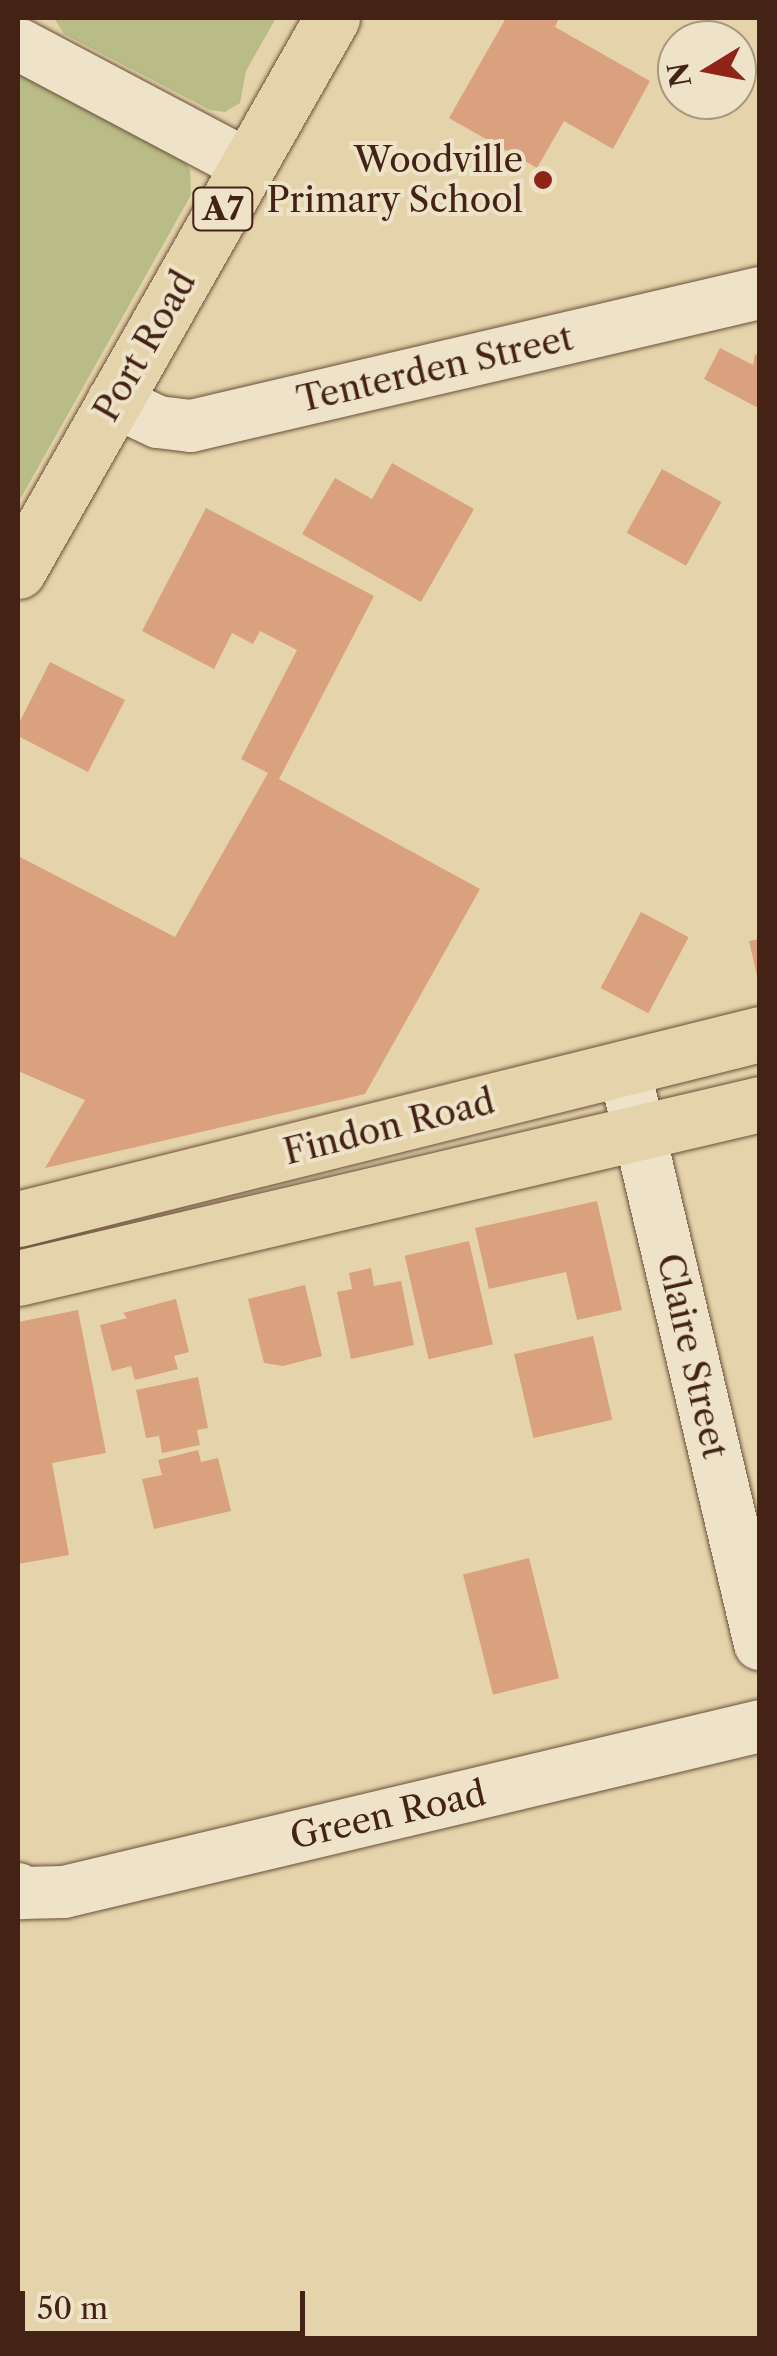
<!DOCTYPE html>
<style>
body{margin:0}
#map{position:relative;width:777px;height:2356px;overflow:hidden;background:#e5d4ab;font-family:"Libre Caslon Text",serif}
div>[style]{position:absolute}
.green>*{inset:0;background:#b9bc86}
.building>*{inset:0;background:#d9a17e;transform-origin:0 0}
.roads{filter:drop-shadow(0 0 2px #6c4f3b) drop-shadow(0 0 2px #6c4f3b)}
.minor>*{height:52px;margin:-26px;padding:0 26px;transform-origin:26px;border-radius:26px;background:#eee3c8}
.major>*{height:55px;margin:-27.5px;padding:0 27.5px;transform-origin:27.5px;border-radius:27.5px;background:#e5d4ab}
.highway>*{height:55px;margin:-27.5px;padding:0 27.5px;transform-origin:27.5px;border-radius:27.5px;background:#e5d4ab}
.dots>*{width:28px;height:28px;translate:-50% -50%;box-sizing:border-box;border:5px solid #eee3c8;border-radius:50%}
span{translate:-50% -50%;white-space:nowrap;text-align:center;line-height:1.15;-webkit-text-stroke:8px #eee3c8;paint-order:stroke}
.shield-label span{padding:2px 8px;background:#eee3c8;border:2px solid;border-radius:8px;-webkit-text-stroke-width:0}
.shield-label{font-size:32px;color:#442316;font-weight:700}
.poi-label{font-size:35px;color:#442316}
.right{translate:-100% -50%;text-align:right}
.street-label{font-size:35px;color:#442316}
.frame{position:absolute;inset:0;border:20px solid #442316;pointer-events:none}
.north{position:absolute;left:657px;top:20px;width:100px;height:100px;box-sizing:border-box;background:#eee3c8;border:2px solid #aa9681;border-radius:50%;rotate:260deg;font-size:28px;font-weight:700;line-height:40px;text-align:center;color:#442316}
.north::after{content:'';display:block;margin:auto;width:35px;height:45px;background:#8f2418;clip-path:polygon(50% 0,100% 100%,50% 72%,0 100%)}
.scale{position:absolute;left:20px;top:2291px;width:285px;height:45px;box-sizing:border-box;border:5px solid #442316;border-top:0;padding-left:12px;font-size:30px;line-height:35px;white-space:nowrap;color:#442316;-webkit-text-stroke:8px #eee3c8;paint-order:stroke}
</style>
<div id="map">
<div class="green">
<div style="clip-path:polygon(54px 18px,276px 18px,246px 71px,240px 103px,225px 112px,210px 110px,64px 34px)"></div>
<div style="clip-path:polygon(18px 70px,179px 153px,190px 170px,191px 195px,18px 503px)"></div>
</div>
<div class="building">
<div style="clip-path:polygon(506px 18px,559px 18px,555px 27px,650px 81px,613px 149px,564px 121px,537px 168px,449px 118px)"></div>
<div style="clip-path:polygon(720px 348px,753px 365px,755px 354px,760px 356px,760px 409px,704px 379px)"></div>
<div style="clip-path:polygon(392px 463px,474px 509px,421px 602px,302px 534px,335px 478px,372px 499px)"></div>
<div style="left:662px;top:469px;width:68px;height:73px;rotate:29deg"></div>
<div style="clip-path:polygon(206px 508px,374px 596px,279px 779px,480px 889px,365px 1094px,45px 1168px,85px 1100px,18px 1071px,18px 856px,175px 937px,268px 773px,241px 759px,297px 650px,260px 631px,253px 644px,232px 633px,214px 669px,142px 631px)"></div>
<div style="clip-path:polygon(50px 662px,125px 700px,88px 772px,18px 736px,18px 725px)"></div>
<div style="left:641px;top:912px;width:54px;height:86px;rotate:28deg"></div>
<div style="clip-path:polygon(760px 939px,760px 980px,758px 980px,749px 941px)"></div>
<div style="clip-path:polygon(597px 1201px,622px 1310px,577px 1320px,566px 1272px,489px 1289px,475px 1228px)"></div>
<div style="left:469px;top:1241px;width:106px;height:66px;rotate:77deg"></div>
<div style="clip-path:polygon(371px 1268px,374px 1286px,401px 1281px,414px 1345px,351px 1359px,337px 1292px,352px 1289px,349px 1273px)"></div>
<div style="clip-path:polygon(305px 1285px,322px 1356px,283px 1366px,264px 1363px,248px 1299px)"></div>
<div style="clip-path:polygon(176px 1299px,189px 1352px,174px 1356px,178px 1369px,135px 1380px,131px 1366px,112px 1371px,100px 1325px,127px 1318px,123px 1313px)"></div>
<div style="clip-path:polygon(78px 1310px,106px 1453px,52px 1463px,69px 1555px,18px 1564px,18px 1322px)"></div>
<div style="left:593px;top:1336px;width:86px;height:81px;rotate:77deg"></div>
<div style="clip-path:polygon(198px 1377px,208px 1428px,197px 1430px,200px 1445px,162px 1453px,159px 1436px,146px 1438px,136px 1390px)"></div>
<div style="clip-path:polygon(198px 1450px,201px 1462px,218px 1458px,231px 1511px,154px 1529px,142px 1479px,162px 1475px,158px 1460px)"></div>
<div style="left:529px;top:1558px;width:124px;height:68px;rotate:76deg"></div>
</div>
<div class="roads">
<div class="minor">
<div style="left:18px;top:44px;width:260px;rotate:27.9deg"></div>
<div style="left:113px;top:401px;width:50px;rotate:25deg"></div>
<div style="left:158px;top:422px;width:33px;rotate:7deg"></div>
<div style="left:191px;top:426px;width:584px;rotate:-13.16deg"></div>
<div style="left:624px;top:1068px;width:592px;rotate:76.72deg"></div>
<div style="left:18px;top:1889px;width:6px;rotate:45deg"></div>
<div style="left:22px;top:1893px;width:42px;rotate:-1.4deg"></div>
<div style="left:64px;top:1892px;width:716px;rotate:-13.41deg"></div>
</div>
<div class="major">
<div style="left:18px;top:1219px;width:765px;rotate:-14deg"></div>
<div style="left:18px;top:1278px;width:762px;rotate:-13.2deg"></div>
</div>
<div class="highway">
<div style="left:18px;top:571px;width:636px;rotate:-60.41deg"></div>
</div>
</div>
<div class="dots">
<div style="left:543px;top:180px;background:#8f2418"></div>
</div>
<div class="shield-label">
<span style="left:223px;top:209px">A7</span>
</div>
<div class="poi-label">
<span class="right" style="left:523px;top:180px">Woodville<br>Primary School</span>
</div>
<div class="street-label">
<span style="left:145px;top:346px;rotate:-60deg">Port Road</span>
<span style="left:435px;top:369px;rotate:-13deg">Tenterden Street</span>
<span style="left:389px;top:1127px;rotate:-14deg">Findon Road</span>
<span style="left:692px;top:1356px;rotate:77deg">Claire Street</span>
<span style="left:388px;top:1815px;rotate:-13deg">Green Road</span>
</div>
<div class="frame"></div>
<div class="north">N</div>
<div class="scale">50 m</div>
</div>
